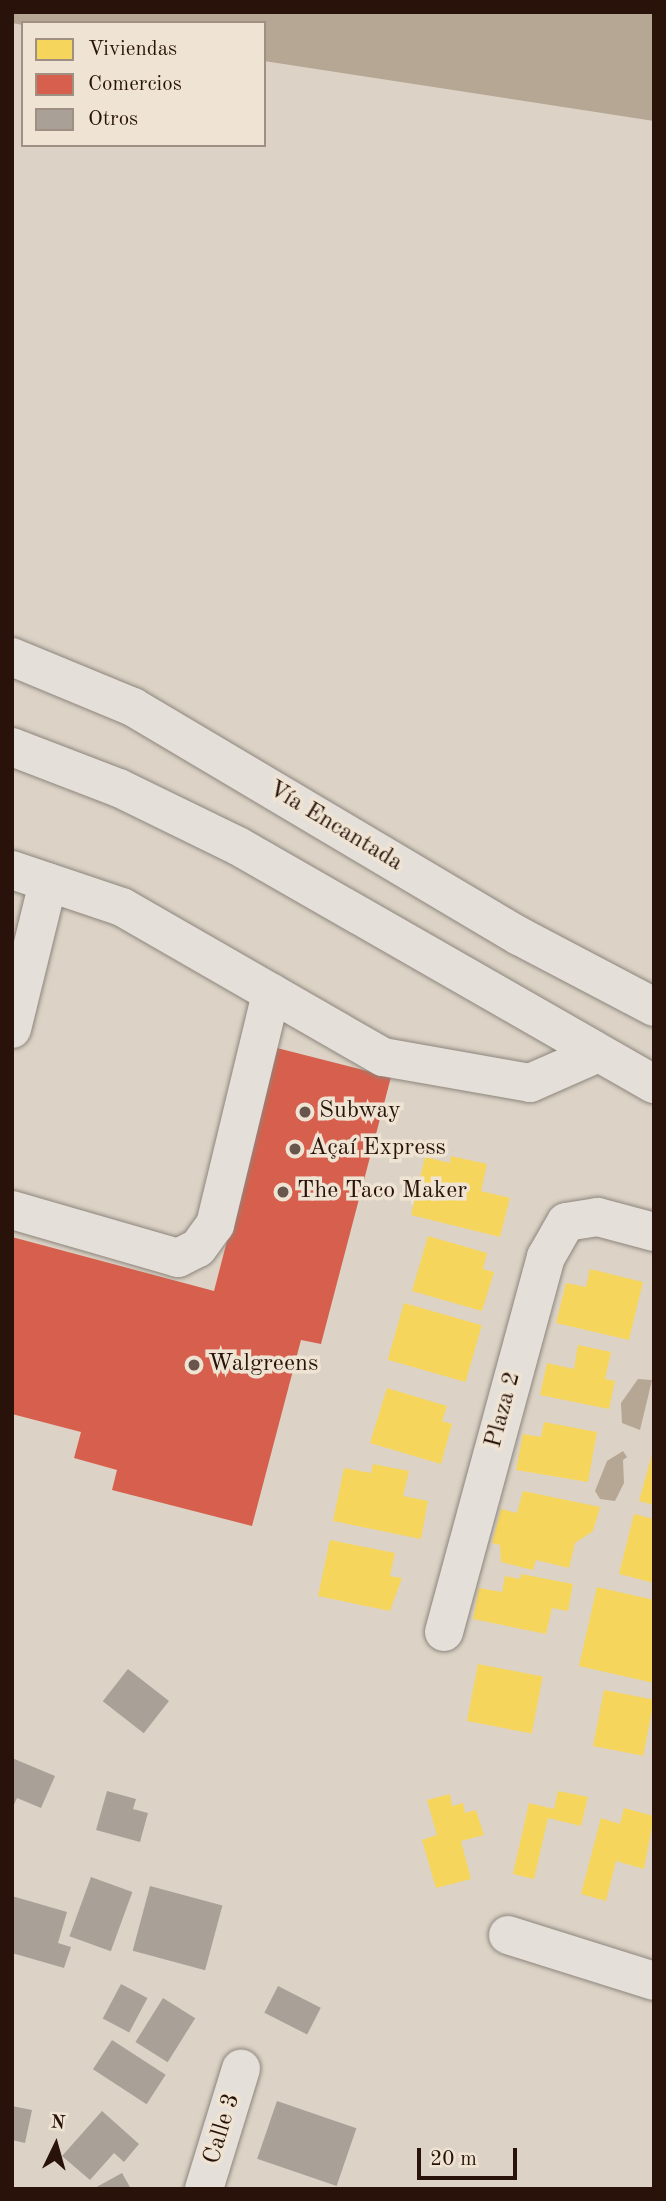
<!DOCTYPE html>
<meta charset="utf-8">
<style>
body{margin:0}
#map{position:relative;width:666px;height:2201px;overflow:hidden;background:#dcd3c6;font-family:"Old Standard TT",serif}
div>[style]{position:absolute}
.water>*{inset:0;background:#b6a694}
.homes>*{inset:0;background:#f6d55c;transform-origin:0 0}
.shops>*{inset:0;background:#d6604d}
.building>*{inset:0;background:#a9a198;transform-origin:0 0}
.roads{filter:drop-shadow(0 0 2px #8d857d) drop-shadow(0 0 2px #8d857d)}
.minor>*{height:38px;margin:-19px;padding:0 19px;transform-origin:19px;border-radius:19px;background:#e4e0d9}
.dots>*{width:19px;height:19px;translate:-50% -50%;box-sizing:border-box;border:4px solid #efe4d3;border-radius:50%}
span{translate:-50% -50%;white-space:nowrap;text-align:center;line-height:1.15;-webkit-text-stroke:7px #efe4d3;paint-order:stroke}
.street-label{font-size:24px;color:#29120a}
.poi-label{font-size:24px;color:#29120a}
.left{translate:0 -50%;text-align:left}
.frame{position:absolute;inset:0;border:14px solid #29120a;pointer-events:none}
.legend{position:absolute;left:21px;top:21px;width:245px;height:126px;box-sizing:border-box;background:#efe4d3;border:2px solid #a09083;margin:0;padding:9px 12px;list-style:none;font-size:21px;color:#29120a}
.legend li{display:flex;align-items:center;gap:14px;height:35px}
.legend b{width:35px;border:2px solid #a09083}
.north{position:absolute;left:21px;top:2110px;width:70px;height:70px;-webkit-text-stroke:5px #efe4d3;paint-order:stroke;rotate:5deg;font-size:19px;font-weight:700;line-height:28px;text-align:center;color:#29120a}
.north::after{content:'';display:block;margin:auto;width:24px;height:32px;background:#29120a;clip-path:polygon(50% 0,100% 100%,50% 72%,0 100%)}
.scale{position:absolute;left:417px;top:2148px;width:100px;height:32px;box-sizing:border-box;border:4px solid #29120a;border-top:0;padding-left:9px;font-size:21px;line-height:24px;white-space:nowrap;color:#29120a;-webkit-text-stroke:5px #efe4d3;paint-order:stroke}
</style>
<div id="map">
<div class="water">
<div style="clip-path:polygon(12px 12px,654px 14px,654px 121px,264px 61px,264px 23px,23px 25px,12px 23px)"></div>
<div style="clip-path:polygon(638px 1379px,652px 1380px,640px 1430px,622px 1423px,621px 1403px)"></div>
<div style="clip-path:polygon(623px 1451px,627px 1457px,623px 1460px,624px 1483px,615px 1501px,600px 1499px,595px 1491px,607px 1461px)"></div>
</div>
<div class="homes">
<div style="clip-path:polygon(451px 1156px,487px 1164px,481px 1191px,510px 1198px,500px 1237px,411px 1215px,425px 1157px,450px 1163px)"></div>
<div style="clip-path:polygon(428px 1236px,487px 1253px,483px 1269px,494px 1272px,482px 1311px,412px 1291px)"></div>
<div style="clip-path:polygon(590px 1269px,643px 1282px,629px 1340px,556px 1323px,566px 1283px,586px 1287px)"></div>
<div style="left:404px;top:1303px;width:81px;height:59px;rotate:16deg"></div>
<div style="clip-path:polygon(578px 1345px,611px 1352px,605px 1379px,615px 1381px,609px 1409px,540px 1395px,547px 1363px,574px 1369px)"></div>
<div style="clip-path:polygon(387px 1388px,447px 1406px,442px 1421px,452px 1424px,441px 1464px,370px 1443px)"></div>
<div style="clip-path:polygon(544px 1422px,597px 1432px,588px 1482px,516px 1470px,523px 1434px,541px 1437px)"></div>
<div style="clip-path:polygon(654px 1447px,654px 1505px,639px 1501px)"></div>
<div style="clip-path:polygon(373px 1464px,409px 1471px,403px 1496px,428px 1501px,421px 1539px,333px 1521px,344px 1468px,371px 1473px)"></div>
<div style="clip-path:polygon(523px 1491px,600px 1507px,593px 1531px,575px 1543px,569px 1568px,536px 1560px,533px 1570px,501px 1562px,500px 1545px,492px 1543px,501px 1509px,517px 1513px)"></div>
<div style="clip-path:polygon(634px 1514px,654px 1519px,654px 1583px,619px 1574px)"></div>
<div style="clip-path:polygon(330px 1540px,395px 1553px,390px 1576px,402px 1578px,390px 1611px,318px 1596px)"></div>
<div style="clip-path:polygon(521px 1574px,573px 1584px,568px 1611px,552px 1608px,546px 1634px,473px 1619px,479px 1588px,502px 1592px,505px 1576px,520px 1579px)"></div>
<div style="clip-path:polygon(597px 1587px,654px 1600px,654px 1683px,579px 1666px)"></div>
<div style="left:478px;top:1664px;width:66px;height:58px;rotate:11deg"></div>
<div style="left:604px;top:1690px;width:51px;height:57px;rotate:11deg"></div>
<div style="clip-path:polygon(558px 1791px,588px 1797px,581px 1826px,548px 1818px,534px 1879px,513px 1874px,529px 1803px,554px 1809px)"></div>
<div style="clip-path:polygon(450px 1794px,452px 1806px,463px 1803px,465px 1813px,476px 1810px,484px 1835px,461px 1841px,471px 1879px,436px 1888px,422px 1840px,437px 1835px,427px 1800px)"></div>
<div style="clip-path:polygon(624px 1808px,654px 1816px,644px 1869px,616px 1861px,606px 1901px,581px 1894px,601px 1818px,620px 1824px)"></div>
</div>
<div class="shops">
<div style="clip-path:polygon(277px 1048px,391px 1077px,321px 1344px,301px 1340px,252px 1526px,112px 1490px,117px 1470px,74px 1458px,81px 1432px,12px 1414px,12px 1237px,214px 1291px)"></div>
</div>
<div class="building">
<div style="left:128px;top:1669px;width:52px;height:41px;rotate:38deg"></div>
<div style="clip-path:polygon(12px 1758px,55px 1776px,41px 1808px,17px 1798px,12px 1809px)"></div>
<div style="clip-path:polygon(107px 1791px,136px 1799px,133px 1809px,148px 1813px,140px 1842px,96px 1830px)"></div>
<div style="left:91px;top:1877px;width:44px;height:63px;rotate:20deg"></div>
<div style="left:150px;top:1886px;width:75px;height:67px;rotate:15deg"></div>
<div style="clip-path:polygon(12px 1896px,67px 1912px,58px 1943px,71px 1947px,64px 1968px,12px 1953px)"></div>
<div style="left:121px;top:1984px;width:30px;height:39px;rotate:28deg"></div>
<div style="left:278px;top:1986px;width:48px;height:30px;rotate:27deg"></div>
<div style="left:163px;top:1998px;width:38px;height:52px;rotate:32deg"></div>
<div style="left:112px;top:2040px;width:64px;height:35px;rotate:33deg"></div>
<div style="left:277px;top:2101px;width:84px;height:61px;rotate:19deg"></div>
<div style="clip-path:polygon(12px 2106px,32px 2110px,25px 2143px,12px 2140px)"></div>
<div style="clip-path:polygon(102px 2111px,139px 2144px,124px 2162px,114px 2153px,90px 2180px,62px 2156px)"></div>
<div style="clip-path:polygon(122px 2173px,131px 2189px,93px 2189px)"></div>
</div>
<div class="roads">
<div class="minor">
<div style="left:12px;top:657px;width:131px;rotate:22.5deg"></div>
<div style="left:133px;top:707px;width:449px;rotate:30.7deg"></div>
<div style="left:519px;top:936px;width:153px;rotate:27.7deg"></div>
<div style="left:12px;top:747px;width:115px;rotate:21deg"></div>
<div style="left:119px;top:788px;width:132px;rotate:26deg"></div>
<div style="left:238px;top:846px;width:479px;rotate:29.8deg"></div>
<div style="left:12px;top:870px;width:116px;rotate:18.6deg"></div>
<div style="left:122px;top:907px;width:301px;rotate:29.9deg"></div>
<div style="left:383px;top:1057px;width:149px;rotate:10deg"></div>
<div style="left:530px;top:1083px;width:72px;rotate:-23.7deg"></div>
<div style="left:12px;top:1029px;width:151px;rotate:-76.2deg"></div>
<div style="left:12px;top:1210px;width:173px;rotate:16.1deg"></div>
<div style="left:178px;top:1258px;width:22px;rotate:-27deg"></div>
<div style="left:198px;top:1248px;width:29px;rotate:-54deg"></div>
<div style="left:215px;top:1225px;width:239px;rotate:-76.4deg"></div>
<div style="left:444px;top:1632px;width:389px;rotate:-74.8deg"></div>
<div style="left:546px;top:1257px;width:40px;rotate:-60.3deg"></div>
<div style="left:566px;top:1222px;width:32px;rotate:-9deg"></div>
<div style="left:598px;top:1217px;width:58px;rotate:15deg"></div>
<div style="left:508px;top:1935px;width:153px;rotate:17.5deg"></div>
<div style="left:204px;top:2189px;width:126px;rotate:-72.9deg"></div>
</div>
</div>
<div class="dots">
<div style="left:305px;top:1112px;background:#68564c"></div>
<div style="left:295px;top:1149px;background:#68564c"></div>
<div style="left:283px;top:1192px;background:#68564c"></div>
<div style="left:194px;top:1365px;background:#68564c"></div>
</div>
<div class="street-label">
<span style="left:335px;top:827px;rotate:31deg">Vía Encantada</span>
<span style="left:504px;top:1410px;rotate:-75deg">Plaza 2</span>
<span style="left:223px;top:2129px;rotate:-73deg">Calle 3</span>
</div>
<div class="poi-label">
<span class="left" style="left:319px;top:1112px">Subway</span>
<span class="left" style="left:309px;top:1149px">Açaí Express</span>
<span class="left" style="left:297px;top:1192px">The Taco Maker</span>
<span class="left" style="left:208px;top:1365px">Walgreens</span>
</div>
<div class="frame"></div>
<ul class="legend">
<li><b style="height:19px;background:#f6d55c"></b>Viviendas</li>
<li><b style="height:19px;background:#d6604d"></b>Comercios</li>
<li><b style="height:19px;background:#a9a198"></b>Otros</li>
</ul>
<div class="north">N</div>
<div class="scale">20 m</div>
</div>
